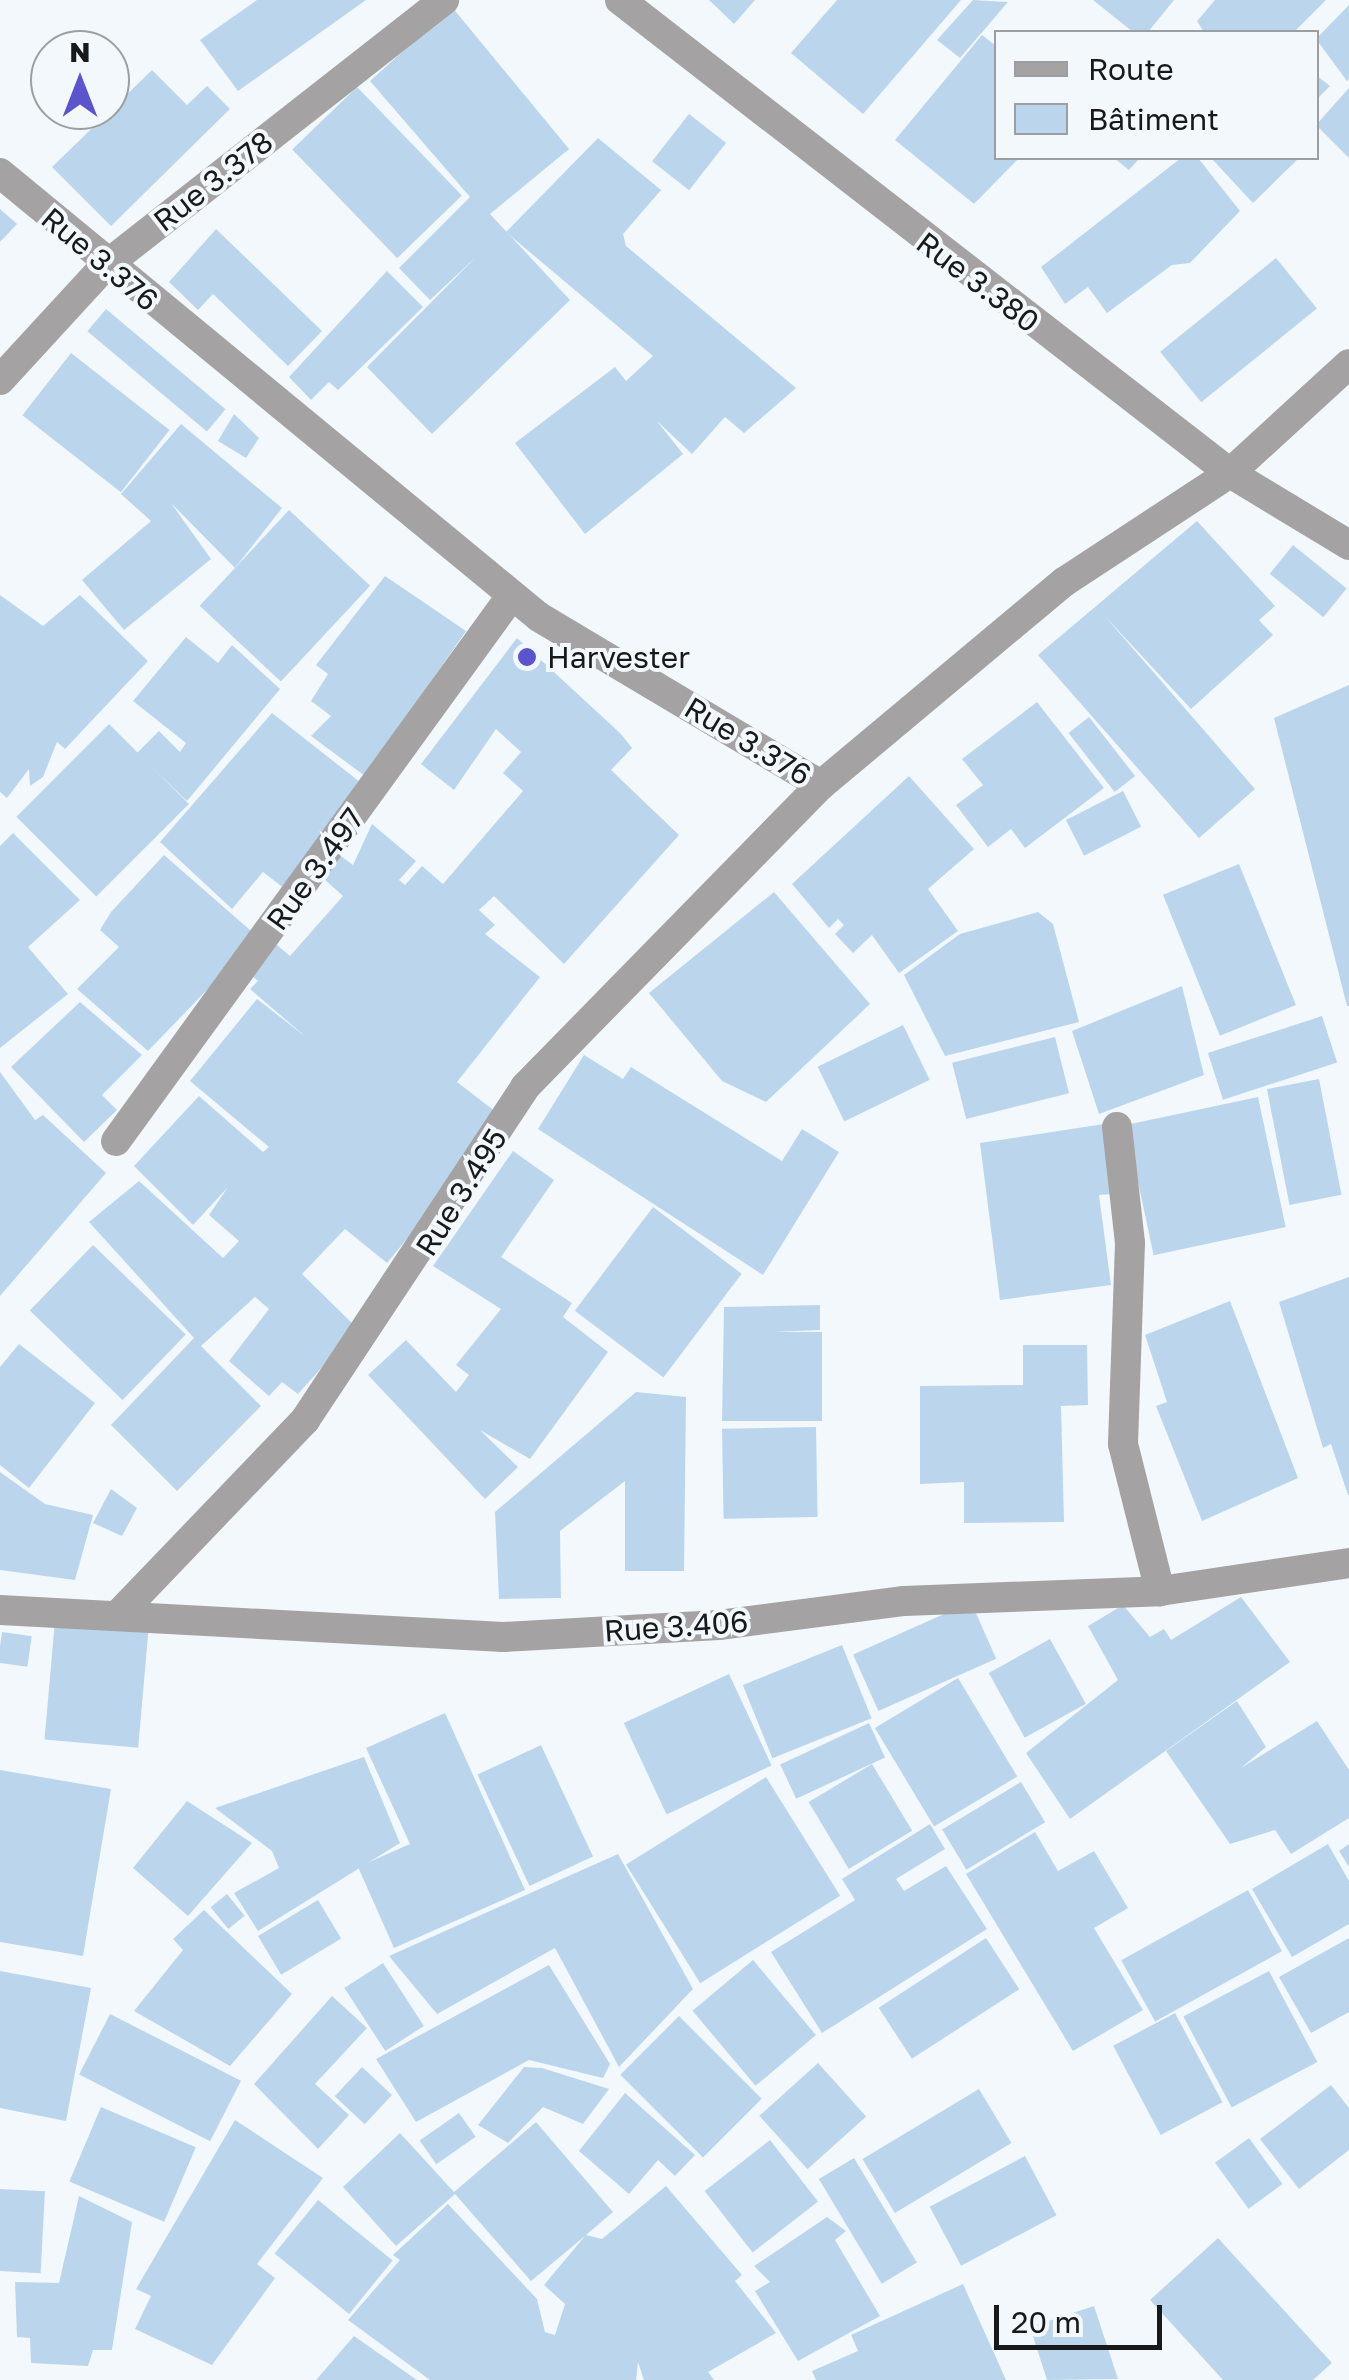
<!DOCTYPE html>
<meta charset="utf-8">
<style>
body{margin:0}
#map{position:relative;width:1349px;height:2380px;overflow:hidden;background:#f3f8fc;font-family:"Golos Text",sans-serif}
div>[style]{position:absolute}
.building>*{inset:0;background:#bbd6ec;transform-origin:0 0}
.minor>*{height:30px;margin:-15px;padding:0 15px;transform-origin:15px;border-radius:15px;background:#a5a2a3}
.dots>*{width:28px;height:28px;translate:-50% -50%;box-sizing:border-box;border:5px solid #f3f8fc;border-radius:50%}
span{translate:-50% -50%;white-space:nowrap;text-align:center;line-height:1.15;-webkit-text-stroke:8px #f3f8fc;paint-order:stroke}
.street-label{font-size:30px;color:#17191a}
.poi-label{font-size:30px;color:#17191a}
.left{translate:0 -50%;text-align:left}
.legend{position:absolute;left:994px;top:30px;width:325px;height:130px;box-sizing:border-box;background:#f3f8fc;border:2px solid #9b9fa2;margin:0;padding:12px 18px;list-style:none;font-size:30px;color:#17191a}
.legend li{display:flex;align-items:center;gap:20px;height:50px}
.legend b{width:50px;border:2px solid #9b9fa2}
.north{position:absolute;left:30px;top:30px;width:100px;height:100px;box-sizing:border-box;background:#f3f8fc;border:2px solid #9b9fa2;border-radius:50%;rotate:0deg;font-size:28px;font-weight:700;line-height:40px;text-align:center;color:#17191a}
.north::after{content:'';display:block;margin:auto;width:35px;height:45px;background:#5b54cc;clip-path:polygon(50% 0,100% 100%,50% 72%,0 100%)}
.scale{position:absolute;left:994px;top:2305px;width:168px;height:45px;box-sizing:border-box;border:5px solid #17191a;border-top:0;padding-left:12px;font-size:30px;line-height:35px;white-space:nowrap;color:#17191a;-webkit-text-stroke:8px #f3f8fc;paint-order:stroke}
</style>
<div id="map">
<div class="building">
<div style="clip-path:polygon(257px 0,366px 0,238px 91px,200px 40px)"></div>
<div style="clip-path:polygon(709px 0,755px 0,734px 24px)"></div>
<div style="clip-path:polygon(837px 0,961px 0,863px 114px,791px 53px)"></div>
<div style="clip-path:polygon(973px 0,1008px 2px,960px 58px,937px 40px)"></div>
<div style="clip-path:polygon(1093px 0,1174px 0,1148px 32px,1133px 32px)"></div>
<div style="clip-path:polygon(1215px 0,1326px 0,1294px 32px,1204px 32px,1197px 21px)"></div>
<div style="clip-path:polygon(1349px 5px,1349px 79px,1347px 81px,1316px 39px)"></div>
<div style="clip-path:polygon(452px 7px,569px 149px,490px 214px,570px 300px,432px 434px,367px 367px,475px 258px,430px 300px,399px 268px,470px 197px,370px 81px)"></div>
<div style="clip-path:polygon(982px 35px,996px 46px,996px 158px,1019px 158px,974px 204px,895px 140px)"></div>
<div style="clip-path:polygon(152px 70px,187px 105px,207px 86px,230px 109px,111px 226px,52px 167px)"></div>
<div style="clip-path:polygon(1316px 75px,1330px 86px,1316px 100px)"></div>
<div style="left:357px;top:87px;width:151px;height:90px;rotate:46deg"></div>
<div style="clip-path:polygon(1349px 88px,1349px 158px,1316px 125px)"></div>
<div style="left:689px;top:114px;width:47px;height:60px;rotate:38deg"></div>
<div style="clip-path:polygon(598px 138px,661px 190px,623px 234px,626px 246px,796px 388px,744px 433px,725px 417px,692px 454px,657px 421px,683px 454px,585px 534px,515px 443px,615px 367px,626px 381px,653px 356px,506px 232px)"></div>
<div style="clip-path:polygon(1114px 158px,1140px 158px,1129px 170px)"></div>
<div style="clip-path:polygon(1181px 158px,1198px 158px,1240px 211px,1190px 263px,1172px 265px,1107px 313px,1088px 287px,1065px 304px,1041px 267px)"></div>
<div style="clip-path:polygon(1211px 158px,1299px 158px,1253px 203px)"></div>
<div style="clip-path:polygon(0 209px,17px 224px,0 242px)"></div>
<div style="clip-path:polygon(216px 229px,322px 331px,288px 366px,213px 294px,198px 310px,169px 282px)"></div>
<div style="left:1276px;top:258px;width:65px;height:149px;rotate:51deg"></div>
<div style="clip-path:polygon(387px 271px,423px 307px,338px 390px,329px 382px,311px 400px,289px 377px)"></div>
<div style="left:106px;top:309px;width:156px;height:29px;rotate:40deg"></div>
<div style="left:71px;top:353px;width:125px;height:79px;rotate:38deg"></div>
<div style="clip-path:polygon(234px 414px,259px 438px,246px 458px,218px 441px)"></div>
<div style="clip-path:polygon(181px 424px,282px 508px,235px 568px,171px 503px,211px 559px,124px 630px,82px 580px,151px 521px,121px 494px)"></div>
<div style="left:289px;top:510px;width:111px;height:131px;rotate:43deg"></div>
<div style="clip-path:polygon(1197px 521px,1275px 606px,1259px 620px,1273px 635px,1191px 709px,1103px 614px,1255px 789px,1199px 838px,1038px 655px)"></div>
<div style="left:1293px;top:545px;width:69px;height:37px;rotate:39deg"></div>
<div style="clip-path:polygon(385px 576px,466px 631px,365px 776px,311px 736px,331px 716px,311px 701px,328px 674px,316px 665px)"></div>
<div style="clip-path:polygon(0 595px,43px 626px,80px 595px,148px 661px,65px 749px,57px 742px,43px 777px,30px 786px,29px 769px,7px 798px,0 792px)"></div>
<div style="clip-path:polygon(186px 637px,218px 663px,232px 645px,280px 689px,187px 801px,137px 753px,159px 731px,180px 752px,186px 743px,133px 701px)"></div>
<div style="clip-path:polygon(517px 638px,621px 734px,632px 748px,611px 770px,679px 835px,564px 964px,494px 896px,479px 910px,495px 925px,485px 934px,540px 977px,457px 1082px,505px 1119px,387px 1263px,345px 1229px,302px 1274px,357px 1328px,298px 1394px,282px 1382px,269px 1396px,229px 1361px,269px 1309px,255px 1297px,201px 1346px,261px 1406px,177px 1491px,111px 1425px,194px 1338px,89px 1222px,139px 1181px,223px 1258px,239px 1241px,209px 1215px,228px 1187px,193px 1225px,134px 1166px,199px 1096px,263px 1152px,269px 1147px,190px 1081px,257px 999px,306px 1037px,250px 989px,258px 981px,250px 974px,276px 944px,290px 956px,343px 896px,323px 878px,341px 856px,353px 865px,372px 824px,416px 861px,399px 880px,405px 885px,422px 866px,443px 884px,523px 791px,503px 773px,521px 752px,496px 729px,454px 790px,421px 764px)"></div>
<div style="clip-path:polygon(1349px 685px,1349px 1006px,1347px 1006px,1274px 718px)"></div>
<div style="clip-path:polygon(1037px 702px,1104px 788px,1025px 848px,1011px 829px,988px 847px,956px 805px,983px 785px,962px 759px)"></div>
<div style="clip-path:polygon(272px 713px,365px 786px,285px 889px,263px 872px,232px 909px,160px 842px)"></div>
<div style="left:1089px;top:717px;width:75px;height:26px;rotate:52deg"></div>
<div style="left:109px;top:724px;width:113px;height:131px;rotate:45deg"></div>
<div style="clip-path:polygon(909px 776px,974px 849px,928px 889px,958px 931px,899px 973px,872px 935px,853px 953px,835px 934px,844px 925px,838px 919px,829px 928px,792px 884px)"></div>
<div style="left:1123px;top:791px;width:40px;height:64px;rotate:63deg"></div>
<div style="clip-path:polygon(13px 833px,80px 900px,28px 947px,68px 994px,0 1048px,0 846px)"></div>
<div style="clip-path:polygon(164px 855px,258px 937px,148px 1051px,77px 989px,119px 947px,100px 930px,111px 912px)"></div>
<div style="left:1239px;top:864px;width:152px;height:82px;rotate:68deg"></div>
<div style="clip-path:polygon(774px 892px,870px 1004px,766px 1102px,722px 1081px,649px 993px)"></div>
<div style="clip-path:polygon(1038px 912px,1053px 924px,1079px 1022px,945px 1056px,904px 975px,960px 934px)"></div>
<div style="clip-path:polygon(1182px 986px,1204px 1075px,1099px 1114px,1072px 1031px)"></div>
<div style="clip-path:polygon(80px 1002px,142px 1055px,102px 1095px,117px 1110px,84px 1142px,11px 1067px)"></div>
<div style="left:1322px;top:1016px;width:49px;height:120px;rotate:72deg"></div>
<div style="left:903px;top:1025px;width:61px;height:95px;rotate:64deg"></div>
<div style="left:1055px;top:1037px;width:58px;height:106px;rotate:76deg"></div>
<div style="clip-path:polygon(584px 1055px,623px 1079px,631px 1067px,782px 1161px,802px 1129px,839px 1152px,763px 1275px,538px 1129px)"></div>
<div style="clip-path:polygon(0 1072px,35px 1120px,43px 1115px,106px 1173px,0 1296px)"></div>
<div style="left:1319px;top:1079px;width:118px;height:53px;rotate:79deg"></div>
<div style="left:1258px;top:1097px;width:133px;height:135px;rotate:78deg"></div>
<div style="clip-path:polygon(1104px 1124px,1111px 1194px,1099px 1195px,1111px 1285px,1000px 1300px,980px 1143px)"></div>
<div style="clip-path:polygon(513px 1151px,554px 1180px,501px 1257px,572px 1303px,563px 1317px,608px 1352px,530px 1459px,480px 1430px,518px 1467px,485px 1499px,368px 1375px,406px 1340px,456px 1392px,469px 1375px,456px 1365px,501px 1309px,433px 1266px)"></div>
<div style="left:653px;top:1207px;width:111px;height:130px;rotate:37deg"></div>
<div style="left:93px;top:1245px;width:129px;height:91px;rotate:44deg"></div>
<div style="clip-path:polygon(1349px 1277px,1349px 1495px,1348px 1495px,1331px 1444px,1323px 1448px,1279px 1302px)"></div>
<div style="clip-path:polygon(1230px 1301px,1298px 1478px,1202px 1521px,1156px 1406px,1167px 1402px,1145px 1335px)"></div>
<div style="clip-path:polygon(820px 1305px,820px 1330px,773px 1332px,822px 1332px,822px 1421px,722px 1421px,724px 1307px)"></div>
<div style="clip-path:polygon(19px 1344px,95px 1403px,29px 1488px,0 1465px,0 1367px)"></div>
<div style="clip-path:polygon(1023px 1345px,1087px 1345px,1088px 1405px,1061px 1406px,1064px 1522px,964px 1523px,964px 1482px,920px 1484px,920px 1386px,1023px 1385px)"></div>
<div style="clip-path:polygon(636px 1392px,686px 1397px,684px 1571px,625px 1571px,625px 1481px,560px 1531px,561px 1598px,499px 1599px,495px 1512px)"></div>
<div style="left:816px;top:1427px;width:90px;height:94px;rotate:89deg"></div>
<div style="clip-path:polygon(0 1472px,45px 1504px,93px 1515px,75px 1580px,0 1570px)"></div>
<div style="clip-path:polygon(111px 1489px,137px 1508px,122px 1536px,93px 1523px)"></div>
<div style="clip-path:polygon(1241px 1597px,1290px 1662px,1070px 1819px,1026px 1753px,1118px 1680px,1088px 1626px,1123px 1605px,1150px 1637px,1164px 1629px,1171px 1640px)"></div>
<div style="left:971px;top:1602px;width:62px;height:129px;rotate:66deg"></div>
<div style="left:55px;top:1620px;width:94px;height:120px;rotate:5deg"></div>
<div style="left:2px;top:1632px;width:30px;height:31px;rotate:8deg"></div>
<div style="left:1050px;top:1639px;width:74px;height:70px;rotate:61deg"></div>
<div style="left:842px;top:1645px;width:79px;height:107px;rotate:68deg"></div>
<div style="left:729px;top:1674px;width:101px;height:116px;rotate:65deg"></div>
<div style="left:958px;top:1678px;width:115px;height:97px;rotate:59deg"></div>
<div style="clip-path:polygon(1237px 1701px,1266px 1747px,1241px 1768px,1317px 1721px,1349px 1770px,1349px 1818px,1291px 1854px,1275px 1830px,1230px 1844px,1166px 1751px)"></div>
<div style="clip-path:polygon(445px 1713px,525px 1890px,394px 1948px,358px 1867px,410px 1844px,366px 1748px)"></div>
<div style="left:869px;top:1723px;width:38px;height:98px;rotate:65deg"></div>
<div style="left:541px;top:1745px;width:123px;height:70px;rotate:65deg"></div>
<div style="clip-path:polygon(364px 1757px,400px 1843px,258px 1931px,234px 1893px,279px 1868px,272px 1851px,215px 1808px)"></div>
<div style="left:872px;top:1764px;width:78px;height:74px;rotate:59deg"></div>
<div style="clip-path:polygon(0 1770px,111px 1789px,83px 1956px,0 1942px)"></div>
<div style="left:766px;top:1777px;width:140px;height:165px;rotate:58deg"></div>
<div style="left:1021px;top:1782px;width:47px;height:92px;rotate:59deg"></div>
<div style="clip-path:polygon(187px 1801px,252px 1843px,188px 1916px,133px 1868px)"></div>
<div style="clip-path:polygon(930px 1824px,945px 1849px,896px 1879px,904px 1891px,946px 1866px,987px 1929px,822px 2033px,771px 1952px,855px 1900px,842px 1879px)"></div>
<div style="clip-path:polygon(1035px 1832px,1058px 1871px,1094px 1851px,1128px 1908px,1094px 1928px,1143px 2010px,1073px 2051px,966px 1874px)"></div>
<div style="clip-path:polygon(1328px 1844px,1349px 1881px,1349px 1924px,1292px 1957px,1252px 1889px)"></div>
<div style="clip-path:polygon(1349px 1844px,1349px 1867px,1339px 1851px)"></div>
<div style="clip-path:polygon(618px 1854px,693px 1989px,619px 2067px,555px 1948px,437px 2014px,389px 1956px)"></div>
<div style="left:1248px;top:1890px;width:70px;height:145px;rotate:61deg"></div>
<div style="left:227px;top:1894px;width:28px;height:21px;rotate:51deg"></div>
<div style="left:318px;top:1900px;width:45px;height:70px;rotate:59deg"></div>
<div style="clip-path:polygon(204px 1910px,292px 1994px,230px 2066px,134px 2011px,183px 1950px,173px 1939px)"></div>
<div style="left:986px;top:1938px;width:61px;height:128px;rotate:57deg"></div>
<div style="clip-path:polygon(1349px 1938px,1349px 2012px,1311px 2033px,1279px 1977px)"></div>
<div style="left:753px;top:1960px;width:98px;height:79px;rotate:50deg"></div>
<div style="left:383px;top:1963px;width:75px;height:46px;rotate:57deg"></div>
<div style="clip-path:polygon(549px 1965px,610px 2064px,603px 2078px,529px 2060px,416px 2122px,376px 2059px)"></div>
<div style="clip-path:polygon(0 1971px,91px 1988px,66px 2121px,0 2108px)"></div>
<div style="left:1269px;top:1971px;width:103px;height:97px;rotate:62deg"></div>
<div style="clip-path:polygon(332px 1996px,367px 2028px,315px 2084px,349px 2115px,318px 2149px,254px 2084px)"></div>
<div style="left:1175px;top:2013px;width:101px;height:70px;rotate:62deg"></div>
<div style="left:110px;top:2014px;width:147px;height:68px;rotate:27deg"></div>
<div style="left:679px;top:2016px;width:117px;height:83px;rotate:45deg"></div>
<div style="left:818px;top:2063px;width:72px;height:79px;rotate:48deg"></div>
<div style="left:362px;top:2067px;width:41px;height:40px;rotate:43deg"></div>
<div style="clip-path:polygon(524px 2067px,542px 2068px,609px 2089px,583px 2124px,543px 2107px,508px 2143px,478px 2125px)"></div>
<div style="clip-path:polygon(1331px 2085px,1349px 2108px,1349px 2150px,1299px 2189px,1260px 2139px)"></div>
<div style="left:979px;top:2089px;width:63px;height:136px;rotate:59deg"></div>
<div style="clip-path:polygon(625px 2093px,695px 2155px,675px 2176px,658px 2160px,629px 2194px,579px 2151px)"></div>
<div style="left:101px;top:2107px;width:103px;height:81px;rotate:23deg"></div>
<div style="left:459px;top:2113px;width:29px;height:48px;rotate:55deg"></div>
<div style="clip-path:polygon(235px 2120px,323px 2178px,257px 2264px,275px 2278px,212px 2365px,135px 2329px,151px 2296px,136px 2289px)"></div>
<div style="clip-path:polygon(536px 2122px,613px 2212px,586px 2235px,602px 2239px,666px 2186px,742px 2275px,735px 2281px,776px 2333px,708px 2372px,714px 2380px,644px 2380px,638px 2362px,636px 2380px,430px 2380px,348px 2320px,400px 2260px,393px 2255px,448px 2204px,537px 2299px,545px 2332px,555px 2335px,565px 2304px,544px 2285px,585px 2236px,531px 2281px,455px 2194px,396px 2246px,343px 2187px,400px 2133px,454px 2192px)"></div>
<div style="left:1249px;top:2138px;width:57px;height:42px;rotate:54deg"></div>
<div style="left:770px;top:2140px;width:78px;height:83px;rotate:52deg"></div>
<div style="left:1025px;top:2156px;width:67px;height:108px;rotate:62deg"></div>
<div style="left:854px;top:2158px;width:122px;height:41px;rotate:59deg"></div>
<div style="left:0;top:2189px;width:45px;height:82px;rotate:3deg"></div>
<div style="clip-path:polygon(79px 2196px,132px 2222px,112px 2350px,93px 2350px,88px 2366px,31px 2363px,30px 2338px,17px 2337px,15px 2282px,59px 2283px)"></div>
<div style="left:318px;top:2200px;width:96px;height:69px;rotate:39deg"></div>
<div style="clip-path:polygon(827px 2217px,846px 2231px,835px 2240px,880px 2316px,798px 2361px,755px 2291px,770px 2282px,754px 2266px)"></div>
<div style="clip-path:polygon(1218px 2238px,1332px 2363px,1313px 2380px,1223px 2380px,1150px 2300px)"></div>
<div style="clip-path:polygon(963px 2284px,1006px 2380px,816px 2380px,812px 2371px,858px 2351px,851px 2335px)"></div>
<div style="clip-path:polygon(1094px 2306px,1118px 2379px,1047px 2380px,1030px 2327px)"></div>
<div style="clip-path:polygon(354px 2336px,417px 2380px,316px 2380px)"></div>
</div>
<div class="minor">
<div style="left:620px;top:0;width:772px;rotate:37.79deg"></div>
<div style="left:1230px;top:473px;width:139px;rotate:31.2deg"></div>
<div style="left:0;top:173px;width:698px;rotate:39.48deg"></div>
<div style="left:539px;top:617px;width:328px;rotate:30.8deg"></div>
<div style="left:821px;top:785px;width:317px;rotate:-39.9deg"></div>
<div style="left:1064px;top:582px;width:199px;rotate:-33.3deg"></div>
<div style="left:1230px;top:473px;width:161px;rotate:-42.5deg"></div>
<div style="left:0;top:380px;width:155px;rotate:-47.4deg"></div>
<div style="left:105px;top:266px;width:431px;rotate:-38.1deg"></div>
<div style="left:1117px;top:1127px;width:117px;rotate:83.6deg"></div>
<div style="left:1130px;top:1243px;width:201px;rotate:92deg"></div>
<div style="left:1123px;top:1444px;width:152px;rotate:75.9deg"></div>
<div style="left:116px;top:1141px;width:674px;rotate:-54.05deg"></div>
<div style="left:0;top:1610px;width:504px;rotate:3.07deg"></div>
<div style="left:503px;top:1637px;width:216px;rotate:-3.2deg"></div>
<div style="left:719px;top:1625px;width:187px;rotate:-7.4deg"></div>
<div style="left:904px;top:1601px;width:256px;rotate:-2.2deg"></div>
<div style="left:1160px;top:1591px;width:191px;rotate:-8.4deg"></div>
<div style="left:119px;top:1614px;width:269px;rotate:-46.2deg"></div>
<div style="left:305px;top:1420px;width:399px;rotate:-56.5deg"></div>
<div style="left:525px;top:1087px;width:423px;rotate:-45.6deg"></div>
</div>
<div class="dots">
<div style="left:527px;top:657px;background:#5b54cc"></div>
</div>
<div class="street-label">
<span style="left:213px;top:181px;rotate:-38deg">Rue 3.378</span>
<span style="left:100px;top:259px;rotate:40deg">Rue 3.376</span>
<span style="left:978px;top:282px;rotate:37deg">Rue 3.380</span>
<span style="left:748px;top:741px;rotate:31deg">Rue 3.376</span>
<span style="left:315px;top:869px;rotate:-54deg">Rue 3.497</span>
<span style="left:461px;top:1192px;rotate:-58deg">Rue 3.495</span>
<span style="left:676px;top:1626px;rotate:-4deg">Rue 3.406</span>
</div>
<div class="poi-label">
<span class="left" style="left:547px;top:657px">Harvester</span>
</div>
<ul class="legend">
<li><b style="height:12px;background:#a5a2a3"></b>Route</li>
<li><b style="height:28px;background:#bbd6ec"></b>Bâtiment</li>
</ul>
<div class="north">N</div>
<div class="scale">20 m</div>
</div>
